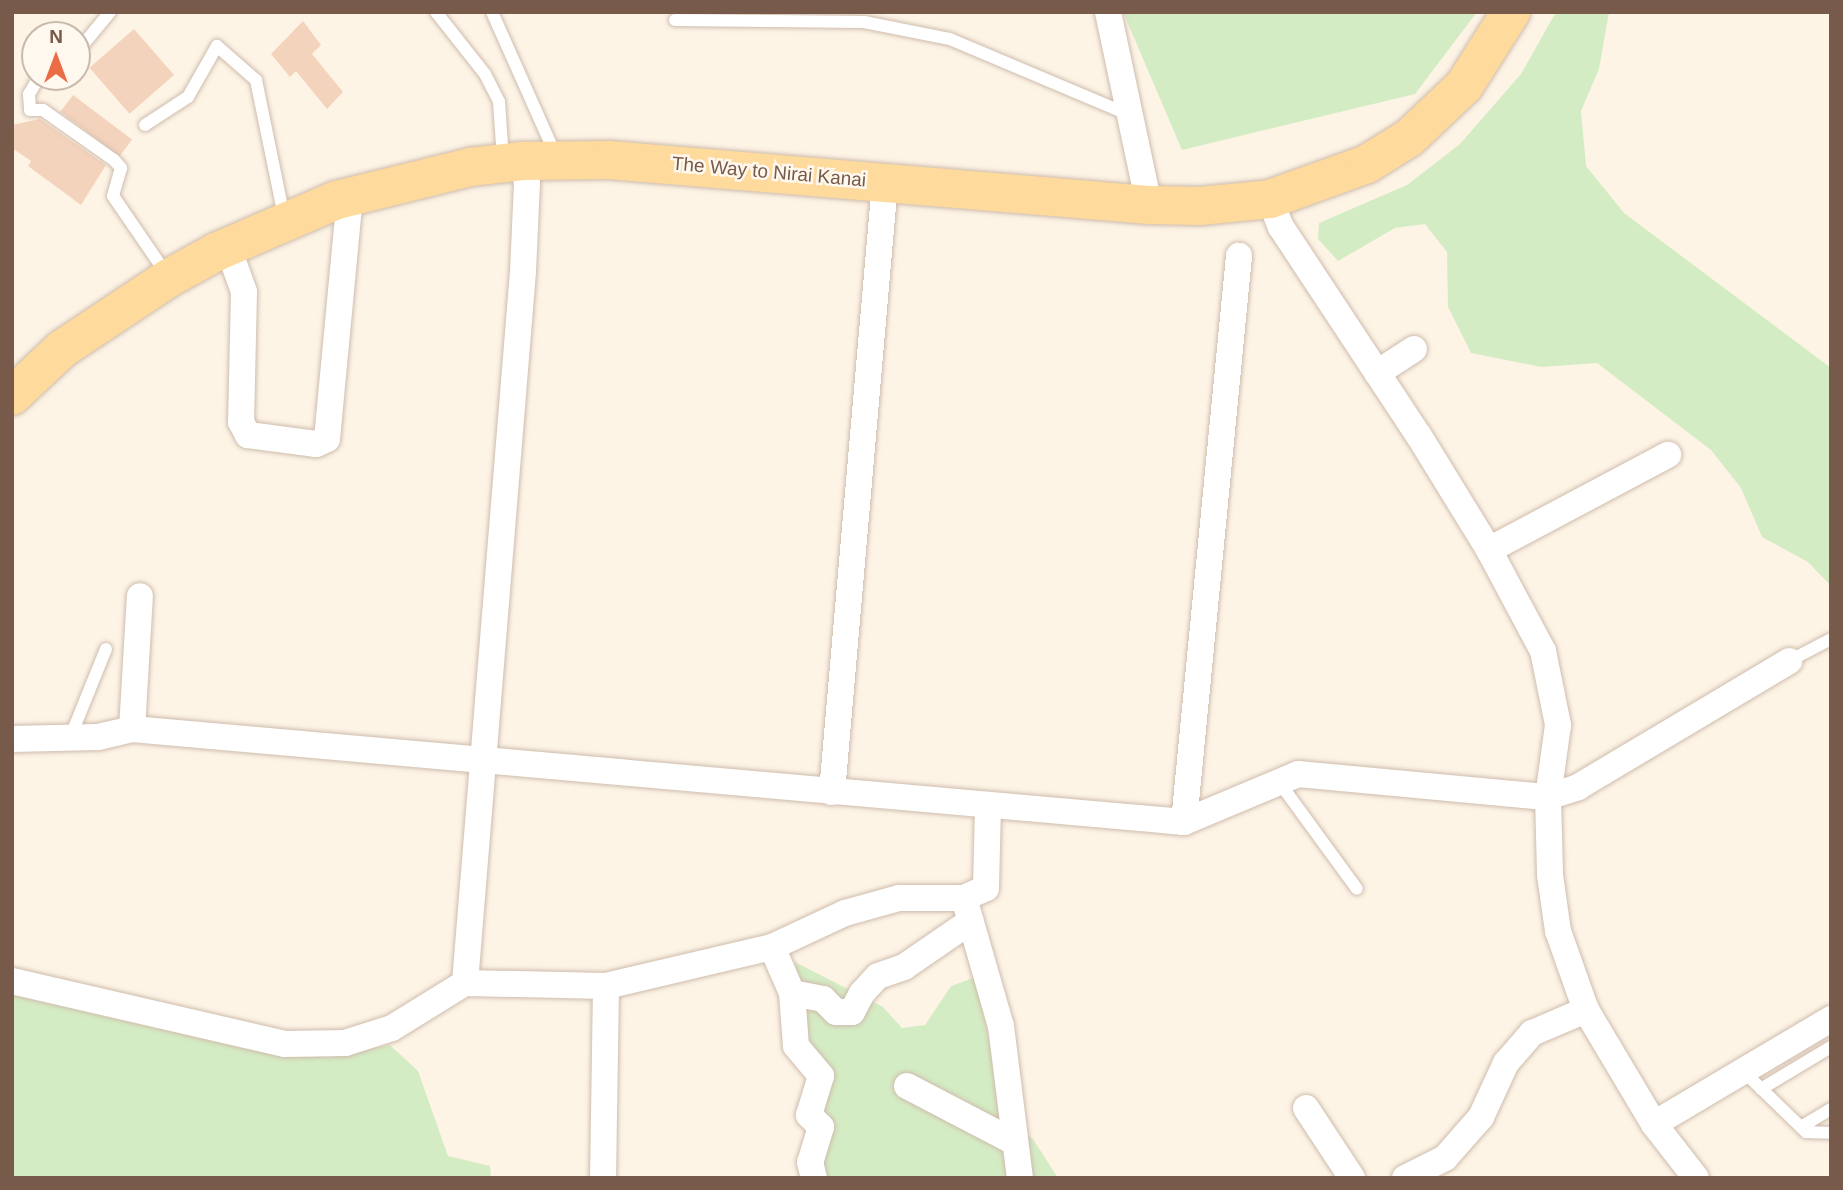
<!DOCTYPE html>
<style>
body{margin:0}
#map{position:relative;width:1843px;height:1190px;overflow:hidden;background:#fdf4e6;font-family:Helvetica,sans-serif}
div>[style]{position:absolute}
.green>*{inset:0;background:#d4ecc4}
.building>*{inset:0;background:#f4d3bd;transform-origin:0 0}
.roads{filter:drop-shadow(0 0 2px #cfbcac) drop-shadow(0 0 2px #cfbcac)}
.lane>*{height:12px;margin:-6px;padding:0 6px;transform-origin:6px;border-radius:6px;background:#fff}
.street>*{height:26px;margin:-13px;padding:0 13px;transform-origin:13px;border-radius:13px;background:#fff}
.primary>*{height:38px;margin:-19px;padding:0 19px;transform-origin:19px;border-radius:19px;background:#feda9d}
span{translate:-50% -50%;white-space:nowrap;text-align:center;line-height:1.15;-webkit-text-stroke:5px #fff8ee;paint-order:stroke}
.street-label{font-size:19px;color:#785a4a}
.frame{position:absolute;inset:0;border:14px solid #785a4a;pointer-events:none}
.north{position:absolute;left:21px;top:21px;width:70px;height:70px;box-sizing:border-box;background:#fff8ee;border:2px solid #c9b9ac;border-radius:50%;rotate:0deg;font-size:19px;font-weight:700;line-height:28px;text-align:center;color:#785a4a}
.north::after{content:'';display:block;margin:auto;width:24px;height:32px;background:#eb6d47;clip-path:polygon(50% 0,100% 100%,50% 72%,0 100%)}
</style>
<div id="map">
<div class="green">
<div style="clip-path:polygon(1123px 12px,1477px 12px,1415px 94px,1182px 150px)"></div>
<div style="clip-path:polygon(1556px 12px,1609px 12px,1599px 69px,1581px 111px,1586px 166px,1624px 213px,1831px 368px,1831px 586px,1808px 562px,1762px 537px,1741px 488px,1711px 450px,1597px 363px,1541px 367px,1471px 353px,1448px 307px,1447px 252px,1425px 224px,1395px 228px,1338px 261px,1318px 239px,1319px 223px,1407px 185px,1460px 144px,1521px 74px)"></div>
<div style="clip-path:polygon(795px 962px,883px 1007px,902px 1028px,925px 1025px,951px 986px,976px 977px,1005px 1119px,1033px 1139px,1058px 1178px,822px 1178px,821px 1113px)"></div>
<div style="clip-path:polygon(12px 995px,242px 1048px,330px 1057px,390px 1045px,418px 1071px,448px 1156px,490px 1166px,491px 1178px,12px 1178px)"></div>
</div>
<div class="building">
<div style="clip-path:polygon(303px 21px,321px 45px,312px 54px,343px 92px,327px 109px,296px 71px,290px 77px,271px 54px)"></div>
<div style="left:134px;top:29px;width:61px;height:59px;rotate:49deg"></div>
<div style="left:73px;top:95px;width:74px;height:21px;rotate:37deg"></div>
<div style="clip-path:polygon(40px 119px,106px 165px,81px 205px,28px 166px,31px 161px,12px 148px,12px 125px)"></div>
</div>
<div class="roads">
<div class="lane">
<div style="left:436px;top:12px;width:79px;rotate:51.7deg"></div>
<div style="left:485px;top:74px;width:31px;rotate:63deg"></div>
<div style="left:499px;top:102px;width:57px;rotate:86deg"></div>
<div style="left:492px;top:12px;width:158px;rotate:66deg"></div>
<div style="left:675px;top:20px;width:189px;rotate:0.6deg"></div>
<div style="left:864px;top:22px;width:88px;rotate:11.2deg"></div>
<div style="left:950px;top:39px;width:195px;rotate:22.9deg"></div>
<div style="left:77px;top:52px;width:52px;rotate:-50.5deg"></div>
<div style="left:39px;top:77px;width:20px;rotate:120deg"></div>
<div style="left:29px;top:94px;width:16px;rotate:86deg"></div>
<div style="left:30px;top:110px;width:13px"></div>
<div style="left:43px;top:110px;width:87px;rotate:35.2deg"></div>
<div style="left:114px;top:160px;width:11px;rotate:49deg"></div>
<div style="left:121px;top:168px;width:29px;rotate:106deg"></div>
<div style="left:113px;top:196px;width:96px;rotate:55.6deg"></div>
<div style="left:145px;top:125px;width:51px;rotate:-33.1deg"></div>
<div style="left:188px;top:97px;width:59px;rotate:-60.4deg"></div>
<div style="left:217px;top:46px;width:52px;rotate:41.1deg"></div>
<div style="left:256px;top:80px;width:140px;rotate:78.4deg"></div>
<div style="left:1789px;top:661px;width:47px;rotate:-27.6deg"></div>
<div style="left:70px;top:738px;width:96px;rotate:-68deg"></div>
<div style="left:1279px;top:782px;width:132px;rotate:53.9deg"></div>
<div style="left:1743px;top:1071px;width:88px;rotate:44.1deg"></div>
<div style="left:1806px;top:1132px;width:25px;rotate:2deg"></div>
<div style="left:1761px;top:1089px;width:82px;rotate:-31deg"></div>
<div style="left:1801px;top:1127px;width:35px;rotate:-31deg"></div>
</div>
<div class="street">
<div style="left:1108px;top:12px;width:197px;rotate:78deg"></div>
<div style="left:1270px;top:199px;width:30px;rotate:69deg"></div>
<div style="left:1281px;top:227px;width:250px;rotate:56.6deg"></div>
<div style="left:1419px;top:436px;width:134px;rotate:58.4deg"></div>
<div style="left:1489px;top:550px;width:115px;rotate:61.9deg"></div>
<div style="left:1543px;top:651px;width:76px;rotate:78.5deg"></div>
<div style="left:1558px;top:725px;width:73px;rotate:97.9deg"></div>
<div style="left:1548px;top:797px;width:78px;rotate:88.5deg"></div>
<div style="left:1550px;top:875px;width:57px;rotate:81.9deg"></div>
<div style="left:1558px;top:931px;width:84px;rotate:70.5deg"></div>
<div style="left:1586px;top:1010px;width:133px;rotate:59.2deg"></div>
<div style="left:1654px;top:1124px;width:68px;rotate:52.1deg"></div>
<div style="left:228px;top:247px;width:48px;rotate:70.4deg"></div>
<div style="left:244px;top:292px;width:130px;rotate:91.3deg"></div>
<div style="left:241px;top:422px;width:15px;rotate:62deg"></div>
<div style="left:248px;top:435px;width:69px;rotate:7.5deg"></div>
<div style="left:316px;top:444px;width:12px;rotate:-24deg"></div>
<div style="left:327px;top:439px;width:243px;rotate:-84.6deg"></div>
<div style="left:1377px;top:373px;width:44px;rotate:-33deg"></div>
<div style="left:1489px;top:550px;width:203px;rotate:-28deg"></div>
<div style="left:132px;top:729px;width:133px;rotate:-86.6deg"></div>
<div style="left:12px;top:739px;width:86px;rotate:-1.3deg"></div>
<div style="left:98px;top:737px;width:35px;rotate:-13deg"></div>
<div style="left:132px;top:729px;width:1056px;rotate:5.05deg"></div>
<div style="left:1184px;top:822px;width:124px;rotate:-22.8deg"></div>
<div style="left:1298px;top:774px;width:251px;rotate:5.3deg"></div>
<div style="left:1548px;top:797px;width:32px;rotate:-18deg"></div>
<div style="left:1578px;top:787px;width:246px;rotate:-30.8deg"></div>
<div style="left:832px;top:792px;width:612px;rotate:-85.03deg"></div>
<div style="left:1184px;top:822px;width:569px;rotate:-84.45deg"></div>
<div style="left:964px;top:898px;width:133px;rotate:73.9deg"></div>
<div style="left:1001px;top:1026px;width:153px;rotate:82.9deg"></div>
<div style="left:772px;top:947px;width:50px;rotate:66.5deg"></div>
<div style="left:792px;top:993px;width:32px;rotate:11deg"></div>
<div style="left:823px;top:999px;width:18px;rotate:45deg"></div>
<div style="left:836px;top:1012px;width:16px"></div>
<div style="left:852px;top:1012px;width:21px;rotate:-62deg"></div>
<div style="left:862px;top:993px;width:23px;rotate:-47deg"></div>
<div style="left:878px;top:976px;width:28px;rotate:-19deg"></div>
<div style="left:904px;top:967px;width:81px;rotate:-34.5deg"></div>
<div style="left:12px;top:981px;width:280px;rotate:13deg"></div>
<div style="left:285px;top:1044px;width:60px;rotate:-1deg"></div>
<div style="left:345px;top:1043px;width:49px;rotate:-17.7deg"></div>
<div style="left:392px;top:1028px;width:86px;rotate:-31.7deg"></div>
<div style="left:465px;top:983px;width:141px;rotate:1.2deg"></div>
<div style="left:606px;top:986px;width:171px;rotate:-13.2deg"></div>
<div style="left:772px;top:947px;width:81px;rotate:-25deg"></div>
<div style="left:845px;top:913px;width:56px;rotate:-15.5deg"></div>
<div style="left:899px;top:898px;width:65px"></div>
<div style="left:964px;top:898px;width:24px;rotate:-24deg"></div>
<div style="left:986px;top:888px;width:81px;rotate:-88.6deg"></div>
<div style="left:465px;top:983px;width:714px;rotate:-85.34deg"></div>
<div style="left:523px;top:271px;width:87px;rotate:-87.4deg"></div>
<div style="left:527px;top:184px;width:23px;rotate:-100deg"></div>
<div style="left:792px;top:993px;width:53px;rotate:85.7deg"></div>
<div style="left:796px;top:1046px;width:39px;rotate:50deg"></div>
<div style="left:821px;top:1076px;width:41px;rotate:107.1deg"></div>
<div style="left:809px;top:1115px;width:17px;rotate:45deg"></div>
<div style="left:821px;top:1127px;width:37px;rotate:107deg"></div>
<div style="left:810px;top:1162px;width:16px;rotate:76deg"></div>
<div style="left:907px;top:1086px;width:121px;rotate:27.6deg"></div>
<div style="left:1306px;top:1108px;width:84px;rotate:56.7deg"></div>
<div style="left:1654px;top:1124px;width:206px;rotate:-30.7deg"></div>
<div style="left:603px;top:1178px;width:192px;rotate:-89.1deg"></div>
<div style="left:1405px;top:1178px;width:45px;rotate:-26.6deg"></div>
<div style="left:1445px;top:1158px;width:55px;rotate:-48.7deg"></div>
<div style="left:1481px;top:1117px;width:60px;rotate:-65.2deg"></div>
<div style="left:1506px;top:1063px;width:40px;rotate:-49deg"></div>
<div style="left:1532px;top:1033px;width:59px;rotate:-23.1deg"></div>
</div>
<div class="primary">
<div style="left:12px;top:396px;width:69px;rotate:-43.2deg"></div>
<div style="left:62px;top:349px;width:128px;rotate:-33.6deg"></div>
<div style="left:169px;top:278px;width:54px;rotate:-29deg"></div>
<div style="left:216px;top:252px;width:132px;rotate:-23.3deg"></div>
<div style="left:337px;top:200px;width:137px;rotate:-13.9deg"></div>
<div style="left:470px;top:167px;width:53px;rotate:-6.5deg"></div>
<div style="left:523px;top:161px;width:86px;rotate:-0.7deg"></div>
<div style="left:609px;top:160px;width:542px;rotate:4.76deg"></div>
<div style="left:1149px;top:205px;width:51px;rotate:1.1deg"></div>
<div style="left:1200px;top:206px;width:70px;rotate:-5.7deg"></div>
<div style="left:1270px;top:199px;width:103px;rotate:-19.8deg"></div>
<div style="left:1367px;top:164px;width:49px;rotate:-31.8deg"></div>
<div style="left:1409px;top:138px;width:76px;rotate:-43.4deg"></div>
<div style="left:1464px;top:86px;width:88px;rotate:-57.6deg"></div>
</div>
</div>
<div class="street-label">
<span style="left:769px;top:172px;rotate:5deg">The Way to Nirai Kanai</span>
</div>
<div class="frame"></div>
<div class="north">N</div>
</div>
